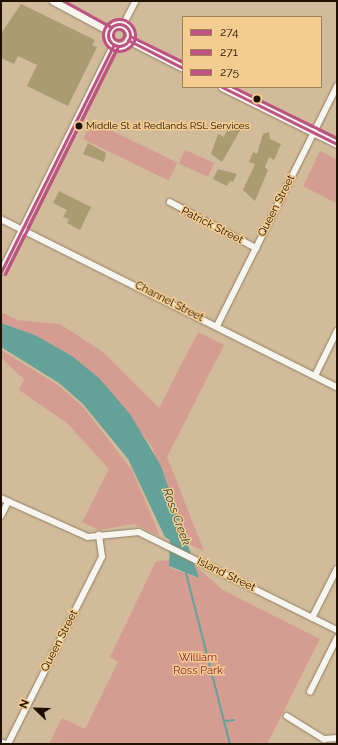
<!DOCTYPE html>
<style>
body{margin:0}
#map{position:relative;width:338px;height:745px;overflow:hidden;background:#d1bb9a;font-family:Raleway,sans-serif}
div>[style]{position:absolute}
.green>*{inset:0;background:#d59d91;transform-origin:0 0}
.water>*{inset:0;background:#64a199}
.stream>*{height:2px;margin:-1px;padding:0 1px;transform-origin:1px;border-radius:1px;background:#64a199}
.building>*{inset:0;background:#aa9b70}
.roads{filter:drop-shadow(0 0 1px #918065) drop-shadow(0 0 1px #918065)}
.minor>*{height:5.5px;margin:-2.75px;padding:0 2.75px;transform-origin:2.75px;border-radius:2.75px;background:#f8f5f0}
.tertiary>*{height:7px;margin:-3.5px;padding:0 3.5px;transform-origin:3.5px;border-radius:3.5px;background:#f8f5f0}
.tertiary>.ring{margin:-3.5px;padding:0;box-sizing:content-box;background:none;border:7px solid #f8f5f0;border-radius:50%}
.bus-1>*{height:3px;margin:-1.5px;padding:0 1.5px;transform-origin:1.5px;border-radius:1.5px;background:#bd5283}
.bus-1>.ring{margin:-1.5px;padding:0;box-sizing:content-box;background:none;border:3px solid #bd5283;border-radius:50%}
.bus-2>*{height:3px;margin:-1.5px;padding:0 1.5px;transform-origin:1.5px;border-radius:1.5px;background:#bd5283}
.bus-2>.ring{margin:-1.5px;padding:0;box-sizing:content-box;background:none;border:3px solid #bd5283;border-radius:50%}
.bus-3>*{height:3px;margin:-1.5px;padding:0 1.5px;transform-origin:1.5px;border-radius:1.5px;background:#bd5283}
.bus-3>.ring{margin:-1.5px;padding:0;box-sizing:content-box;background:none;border:3px solid #bd5283;border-radius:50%}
.dots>*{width:11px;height:11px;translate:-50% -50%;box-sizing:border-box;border:2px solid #f5cc8f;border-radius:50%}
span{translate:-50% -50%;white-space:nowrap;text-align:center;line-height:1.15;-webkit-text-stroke:3px #f5cc8f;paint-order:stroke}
.bus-label{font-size:10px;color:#1f1000}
.left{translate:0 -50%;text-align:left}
.street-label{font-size:11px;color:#1f1000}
.park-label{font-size:11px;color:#8a1e2f}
.water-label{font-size:12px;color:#244242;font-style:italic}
.frame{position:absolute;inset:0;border:2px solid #1f1000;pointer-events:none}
.legend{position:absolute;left:182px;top:16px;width:140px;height:72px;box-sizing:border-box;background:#f5cc8f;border:1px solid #9f8156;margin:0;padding:5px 7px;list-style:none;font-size:12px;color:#1f1000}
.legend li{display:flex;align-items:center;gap:8px;height:20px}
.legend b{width:20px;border:1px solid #9f8156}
.north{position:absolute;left:16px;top:689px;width:40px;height:40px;-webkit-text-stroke:3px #f5cc8f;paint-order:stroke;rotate:293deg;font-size:11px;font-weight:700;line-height:16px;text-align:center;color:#1f1000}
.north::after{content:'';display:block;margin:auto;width:14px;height:18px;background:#1f1000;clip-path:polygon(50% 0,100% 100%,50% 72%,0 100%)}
</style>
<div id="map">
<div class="green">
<div style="left:92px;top:121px;width:95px;height:20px;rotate:26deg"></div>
<div style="left:185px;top:150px;width:32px;height:15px;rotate:24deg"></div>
<div style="clip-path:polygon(320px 151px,337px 160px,336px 203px,303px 186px)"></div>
<div style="clip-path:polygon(1px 312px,17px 320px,60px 324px,103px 352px,159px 408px,198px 332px,224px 345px,167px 457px,204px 551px,188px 544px,152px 447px,99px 378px,72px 356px,35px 335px,1px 323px)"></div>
<div style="clip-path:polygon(1px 350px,58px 385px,83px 407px,132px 470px,160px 536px,134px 524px,99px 530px,82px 522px,109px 469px,67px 423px,19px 390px,24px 379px,1px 358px)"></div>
<div style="clip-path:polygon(171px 560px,170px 568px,198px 578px,192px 563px,223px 590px,320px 639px,267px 744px,49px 744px,62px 718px,85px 729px,118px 662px,110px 657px,156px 561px)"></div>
</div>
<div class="water">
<div style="clip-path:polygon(1px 323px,35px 335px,72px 356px,99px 378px,130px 414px,161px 466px,199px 578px,169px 566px,170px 540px,165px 537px,128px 459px,83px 404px,59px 383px,1px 347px)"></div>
</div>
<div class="stream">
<div style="left:186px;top:573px;width:177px;rotate:75.6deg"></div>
<div style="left:226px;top:721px;width:8px;rotate:-7deg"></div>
</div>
<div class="building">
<div style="clip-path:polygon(21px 4px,95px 40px,92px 45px,97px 47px,68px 106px,27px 86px,37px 65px,18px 56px,14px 64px,1px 58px,1px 34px)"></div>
<div style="clip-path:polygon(231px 122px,242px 127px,222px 162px,211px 154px,218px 134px,224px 137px)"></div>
<div style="clip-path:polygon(269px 132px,270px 139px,281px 144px,274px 160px,269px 157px,265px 167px,268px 170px,255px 201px,243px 190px,255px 164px,249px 162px,253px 152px,257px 154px,263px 134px)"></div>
<div style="clip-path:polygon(88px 143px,106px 153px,104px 162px,83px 154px)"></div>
<div style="clip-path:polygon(218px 169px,237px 174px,233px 182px,230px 181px,227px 186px,213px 179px)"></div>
<div style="clip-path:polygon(59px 191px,91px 207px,80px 230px,67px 223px,69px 219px,63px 217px,67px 210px,53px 203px)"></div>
</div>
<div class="roads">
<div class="minor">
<div style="left:123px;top:25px;width:27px;rotate:-62deg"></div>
<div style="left:170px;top:202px;width:98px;rotate:28.1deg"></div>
<div style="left:1px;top:219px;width:376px;rotate:26.6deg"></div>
<div style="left:1px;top:272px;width:254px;rotate:-63.6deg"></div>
<div style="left:217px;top:326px;width:268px;rotate:-63.4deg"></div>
<div style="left:315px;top:376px;width:50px;rotate:-63.9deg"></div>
<div style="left:1px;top:498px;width:95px;rotate:24.1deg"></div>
<div style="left:88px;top:537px;width:51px;rotate:-5.6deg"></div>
<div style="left:139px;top:532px;width:221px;rotate:26.3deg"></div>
<div style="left:1px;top:516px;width:16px;rotate:-63deg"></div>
<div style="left:312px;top:618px;width:55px;rotate:-63deg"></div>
<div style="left:310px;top:692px;width:60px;rotate:-63.4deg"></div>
<div style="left:287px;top:716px;width:44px;rotate:31.9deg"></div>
<div style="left:324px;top:739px;width:13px;rotate:-4deg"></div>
<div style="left:1px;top:742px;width:5px;rotate:22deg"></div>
<div style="left:8px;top:744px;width:209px;rotate:-63.3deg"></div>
<div style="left:102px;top:557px;width:22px;rotate:-98deg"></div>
</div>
<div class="tertiary">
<div style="left:53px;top:1px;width:64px;rotate:28.2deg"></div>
<div class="ring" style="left:108px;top:24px;width:15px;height:15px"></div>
<div style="left:128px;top:40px;width:62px;rotate:27deg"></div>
<div style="left:222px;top:87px;width:128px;rotate:26.4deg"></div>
</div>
</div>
<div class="bus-1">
<div class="ring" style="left:108px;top:24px;width:19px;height:19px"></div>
<div style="left:128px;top:40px;width:62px;rotate:27deg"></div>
<div style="left:222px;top:87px;width:128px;rotate:26.4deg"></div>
<div style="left:1px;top:272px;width:254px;rotate:-63.6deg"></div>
</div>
<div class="bus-2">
<div class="ring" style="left:103px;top:19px;width:29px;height:29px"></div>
<div style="left:5px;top:274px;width:254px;rotate:-63.6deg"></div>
</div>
<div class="bus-3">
<div style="left:64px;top:1px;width:54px;rotate:29deg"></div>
<div class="ring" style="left:113.5px;top:29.5px;width:8px;height:8px"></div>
<div style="left:130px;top:36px;width:59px;rotate:26.1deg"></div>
<div style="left:233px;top:87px;width:116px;rotate:26.1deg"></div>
</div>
<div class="dots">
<div style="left:257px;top:99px;background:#1f1000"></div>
<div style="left:79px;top:126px;background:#1f1000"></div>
</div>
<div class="bus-label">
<span class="left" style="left:86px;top:126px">Middle St at Redlands RSL Services</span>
</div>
<div class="street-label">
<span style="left:277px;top:206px;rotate:-63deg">Queen Street</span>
<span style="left:212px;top:226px;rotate:27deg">Patrick Street</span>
<span style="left:169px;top:302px;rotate:27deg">Channel Street</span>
<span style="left:226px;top:575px;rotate:26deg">Island Street</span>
<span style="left:60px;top:641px;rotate:-63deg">Queen Street</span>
</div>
<div class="park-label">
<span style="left:198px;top:665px">William<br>Ross Park</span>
</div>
<div class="water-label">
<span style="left:176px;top:517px;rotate:70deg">Ross Creek</span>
</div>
<div class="frame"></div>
<ul class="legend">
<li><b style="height:5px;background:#bd5283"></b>274</li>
<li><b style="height:5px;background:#bd5283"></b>271</li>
<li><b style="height:5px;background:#bd5283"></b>275</li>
</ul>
<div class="north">N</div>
</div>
